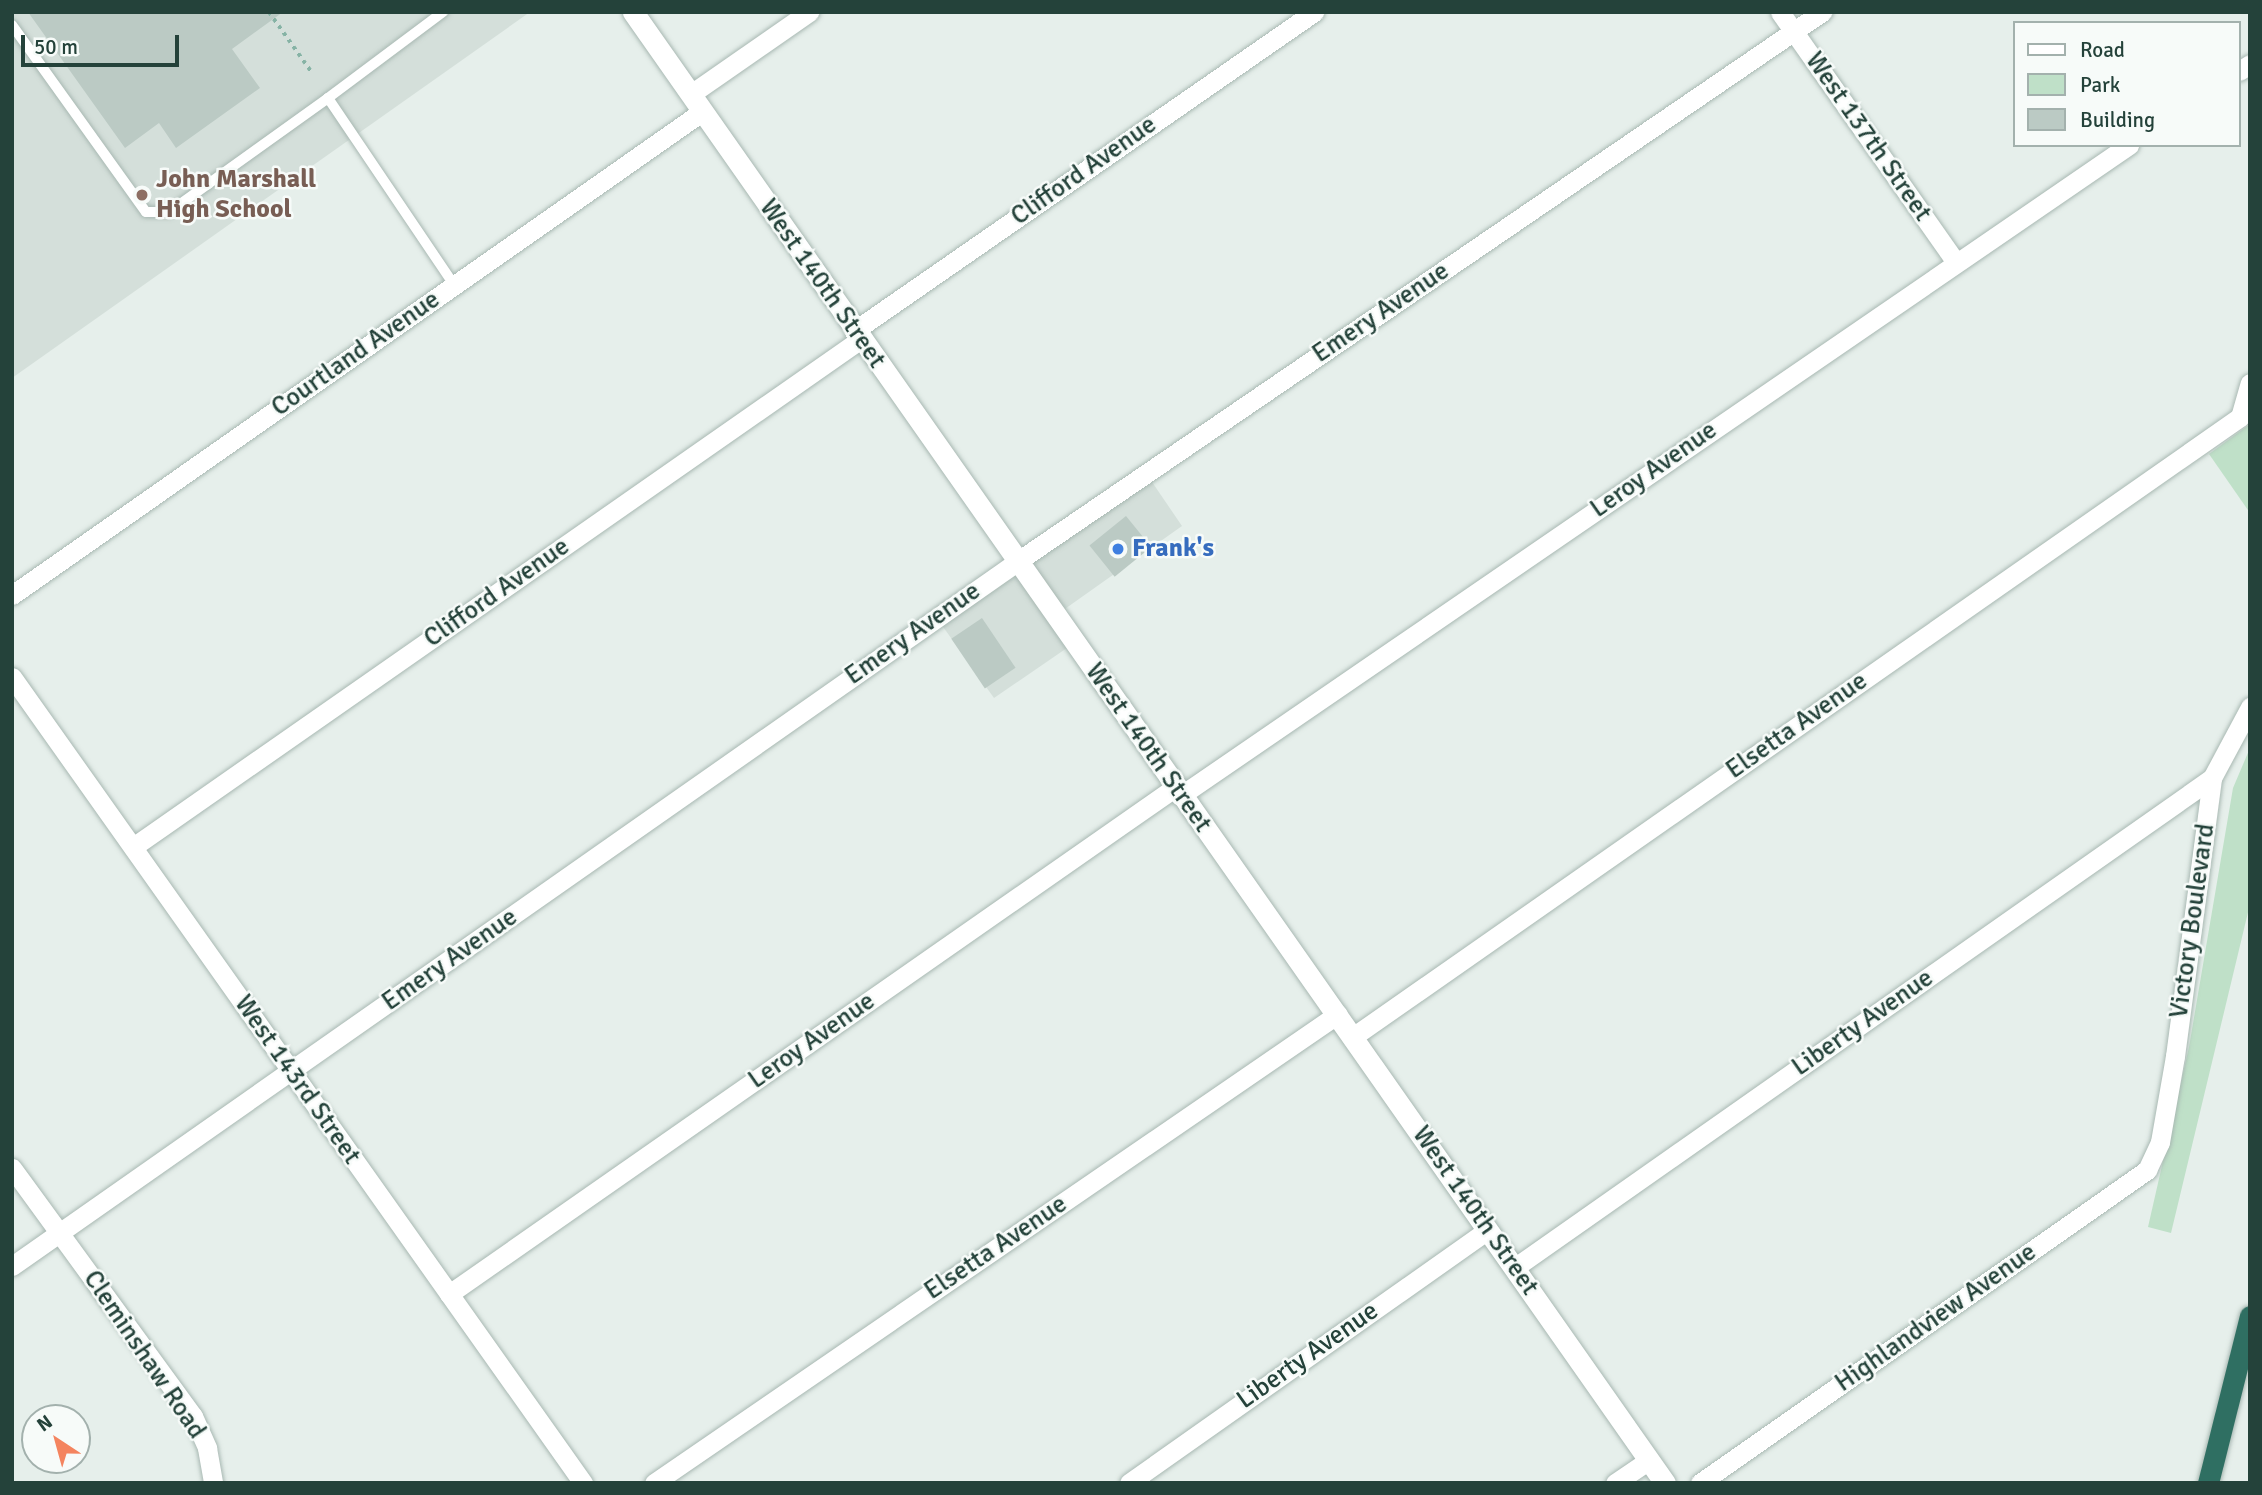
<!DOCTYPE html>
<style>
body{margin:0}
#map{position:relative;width:2262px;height:1495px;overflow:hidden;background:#e6efeb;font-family:Signika,sans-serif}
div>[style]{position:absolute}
.built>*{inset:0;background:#d4dfda}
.green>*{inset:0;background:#bfe0c8}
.building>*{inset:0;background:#bbcac4;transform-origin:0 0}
.path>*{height:3.5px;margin-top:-1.75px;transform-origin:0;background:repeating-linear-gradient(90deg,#86b3a5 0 3.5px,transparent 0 8.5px)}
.roads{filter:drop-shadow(0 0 2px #a8b8b2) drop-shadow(0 0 2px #a8b8b2)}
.lane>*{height:10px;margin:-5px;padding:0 5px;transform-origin:5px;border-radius:5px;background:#fff}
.street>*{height:19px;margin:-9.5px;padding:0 9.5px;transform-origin:9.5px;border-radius:9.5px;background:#fff}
.secondary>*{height:21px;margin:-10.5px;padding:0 10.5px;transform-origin:10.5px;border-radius:10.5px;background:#fff}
.highway>*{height:21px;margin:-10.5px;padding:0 10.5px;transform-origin:10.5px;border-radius:10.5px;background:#2f6f62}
.dots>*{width:19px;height:19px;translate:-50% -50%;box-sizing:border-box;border:4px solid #f7fbf9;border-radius:50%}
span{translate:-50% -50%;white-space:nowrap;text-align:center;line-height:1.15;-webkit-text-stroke:5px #f7fbf9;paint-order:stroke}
.street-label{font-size:26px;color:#24423a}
.education-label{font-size:26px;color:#785e54;font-weight:700}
.left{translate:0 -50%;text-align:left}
.shop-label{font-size:26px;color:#366cbe;font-weight:700}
.frame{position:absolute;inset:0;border:14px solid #24423a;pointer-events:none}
.legend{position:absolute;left:2013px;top:21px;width:228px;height:126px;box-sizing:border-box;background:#f7fbf9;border:2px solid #a3b1ad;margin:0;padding:9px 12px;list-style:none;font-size:21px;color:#24423a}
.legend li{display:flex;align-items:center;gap:14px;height:35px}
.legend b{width:35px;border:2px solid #a3b1ad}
.north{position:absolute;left:21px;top:1404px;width:70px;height:70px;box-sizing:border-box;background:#f7fbf9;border:2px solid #a3b1ad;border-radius:50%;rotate:324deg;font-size:19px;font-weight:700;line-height:28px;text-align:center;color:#24423a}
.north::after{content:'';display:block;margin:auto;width:24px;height:32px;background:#f4845f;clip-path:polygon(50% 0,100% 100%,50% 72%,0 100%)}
.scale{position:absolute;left:21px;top:35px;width:158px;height:32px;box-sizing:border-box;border:4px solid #24423a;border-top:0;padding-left:9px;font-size:21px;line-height:24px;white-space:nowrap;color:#24423a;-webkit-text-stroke:5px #f7fbf9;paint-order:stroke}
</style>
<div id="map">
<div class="built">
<div style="clip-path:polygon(12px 12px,530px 12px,12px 378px)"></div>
<div style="clip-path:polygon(1150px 479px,1182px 526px,1062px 611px,1080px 639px,994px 698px,941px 624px)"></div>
</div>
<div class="green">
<div style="clip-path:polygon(2250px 424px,2250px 513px,2209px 454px)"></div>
<div style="clip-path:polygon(2250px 748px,2250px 904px,2171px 1233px,2148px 1227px,2189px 1047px,2233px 788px)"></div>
</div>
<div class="building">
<div style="clip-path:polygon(28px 12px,283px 12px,232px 49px,260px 88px,176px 148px,159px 123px,125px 148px)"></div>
<div style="left:1126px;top:516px;width:40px;height:47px;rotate:51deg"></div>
<div style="left:982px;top:618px;width:60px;height:37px;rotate:56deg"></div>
</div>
<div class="path">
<div style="left:269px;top:12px;width:72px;rotate:54.6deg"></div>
</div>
<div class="roads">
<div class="lane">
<div style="left:12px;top:25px;width:230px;rotate:54.4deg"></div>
<div style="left:146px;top:212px;width:23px"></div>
<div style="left:169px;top:212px;width:196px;rotate:-35.6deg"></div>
<div style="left:328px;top:98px;width:225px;rotate:56deg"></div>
<div style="left:328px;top:98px;width:144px;rotate:-36.8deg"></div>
</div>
<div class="street">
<div style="left:1780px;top:12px;width:306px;rotate:54.9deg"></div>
<div style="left:2239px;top:71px;width:13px;rotate:-32deg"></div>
<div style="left:691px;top:94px;width:144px;rotate:-34.8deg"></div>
<div style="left:854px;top:331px;width:560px;rotate:-34.74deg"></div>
<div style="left:12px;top:595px;width:840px;rotate:-35.01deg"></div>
<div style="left:12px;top:677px;width:988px;rotate:54.68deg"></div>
<div style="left:1180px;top:796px;width:1151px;rotate:-34.45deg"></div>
<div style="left:133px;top:847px;width:888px;rotate:-34.91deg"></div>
<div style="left:1354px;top:1036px;width:1081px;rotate:-34.94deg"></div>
<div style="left:2240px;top:417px;width:35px;rotate:-74deg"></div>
<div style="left:12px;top:1168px;width:307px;rotate:53.9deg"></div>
<div style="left:193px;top:1416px;width:35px;rotate:66deg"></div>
<div style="left:207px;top:1448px;width:36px;rotate:80deg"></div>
<div style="left:12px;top:1266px;width:1228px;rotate:-35.02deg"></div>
<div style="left:1018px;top:561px;width:974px;rotate:-34.33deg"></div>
<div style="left:1514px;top:1268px;width:853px;rotate:-35.07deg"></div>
<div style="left:449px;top:1294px;width:884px;rotate:-34.91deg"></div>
<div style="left:654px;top:1483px;width:829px;rotate:-34.44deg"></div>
<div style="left:1129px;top:1483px;width:438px;rotate:-35.2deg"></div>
<div style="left:1615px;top:1483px;width:41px;rotate:-34.1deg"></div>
<div style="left:1700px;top:1483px;width:546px;rotate:-35deg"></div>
<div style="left:2147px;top:1170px;width:31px;rotate:-65deg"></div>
<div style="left:2160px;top:1142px;width:87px;rotate:-80.1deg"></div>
<div style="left:2175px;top:1056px;width:280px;rotate:-82.4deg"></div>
<div style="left:2212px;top:778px;width:81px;rotate:-61.8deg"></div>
</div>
<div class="secondary">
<div style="left:633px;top:12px;width:1797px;rotate:54.95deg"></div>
</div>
<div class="highway">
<div style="left:2208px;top:1483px;width:172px;rotate:-75.9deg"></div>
</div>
</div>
<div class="dots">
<div style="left:142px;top:195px;background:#8d6e63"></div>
<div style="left:1118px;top:549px;background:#3f7fe0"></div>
</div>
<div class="street-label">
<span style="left:1868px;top:137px;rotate:55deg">West 137th Street</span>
<span style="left:1084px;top:171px;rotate:-35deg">Clifford Avenue</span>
<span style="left:822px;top:284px;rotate:55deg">West 140th Street</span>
<span style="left:1381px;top:313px;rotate:-34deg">Emery Avenue</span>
<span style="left:356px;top:354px;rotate:-35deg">Courtland Avenue</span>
<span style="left:1654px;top:470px;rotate:-35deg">Leroy Avenue</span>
<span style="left:497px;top:593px;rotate:-35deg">Clifford Avenue</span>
<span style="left:913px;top:634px;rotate:-35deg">Emery Avenue</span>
<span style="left:1797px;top:726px;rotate:-35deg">Elsetta Avenue</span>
<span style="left:1148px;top:748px;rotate:55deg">West 140th Street</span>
<span style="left:2193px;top:921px;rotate:-82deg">Victory Boulevard</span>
<span style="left:450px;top:960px;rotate:-35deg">Emery Avenue</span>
<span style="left:1863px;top:1023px;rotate:-35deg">Liberty Avenue</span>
<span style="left:812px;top:1041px;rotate:-35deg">Leroy Avenue</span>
<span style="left:297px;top:1080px;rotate:55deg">West 143rd Street</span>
<span style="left:1475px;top:1211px;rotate:55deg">West 140th Street</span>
<span style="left:996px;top:1248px;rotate:-34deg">Elsetta Avenue</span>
<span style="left:1936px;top:1318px;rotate:-35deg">Highlandview Avenue</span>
<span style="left:144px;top:1355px;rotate:56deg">Cleminshaw Road</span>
<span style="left:1308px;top:1356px;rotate:-35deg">Liberty Avenue</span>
</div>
<div class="education-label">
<span class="left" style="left:156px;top:195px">John Marshall<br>High School</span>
</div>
<div class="shop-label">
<span class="left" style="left:1132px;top:549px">Frank's</span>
</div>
<div class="frame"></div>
<ul class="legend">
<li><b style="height:9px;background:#fff"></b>Road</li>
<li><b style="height:19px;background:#bfe0c8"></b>Park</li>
<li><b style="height:19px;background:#bbcac4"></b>Building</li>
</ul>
<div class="north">N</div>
<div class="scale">50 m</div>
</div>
